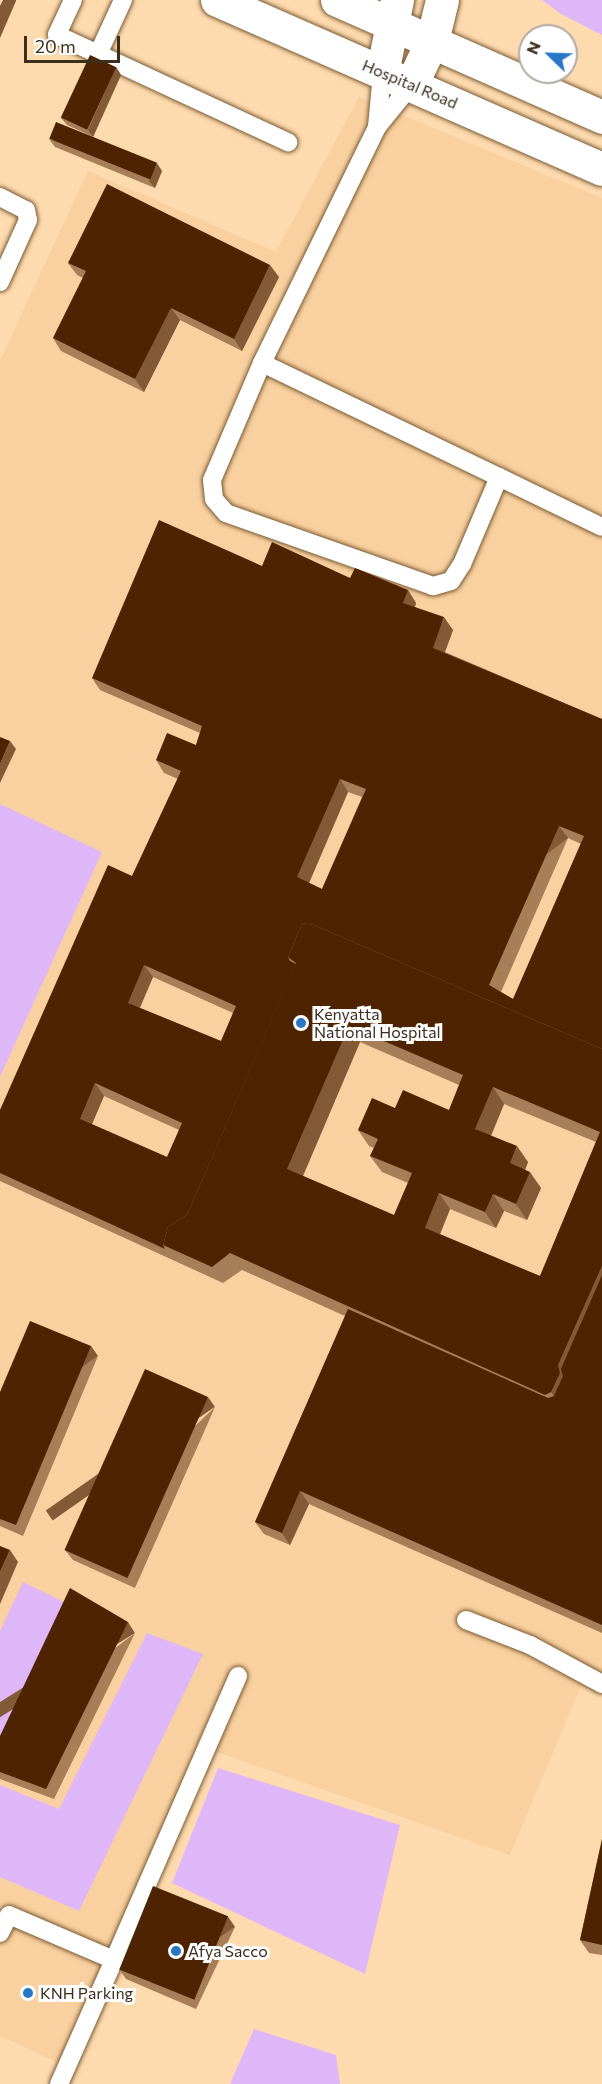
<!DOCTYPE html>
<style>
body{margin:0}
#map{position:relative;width:602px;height:2084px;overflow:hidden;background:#fedaaf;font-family:Commissioner,sans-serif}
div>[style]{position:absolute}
.built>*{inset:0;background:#f9d09f}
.green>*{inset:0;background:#dfb7f8}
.roads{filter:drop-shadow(0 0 2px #7a5b33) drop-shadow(0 0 2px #7a5b33)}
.service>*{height:18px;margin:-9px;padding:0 9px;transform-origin:9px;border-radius:9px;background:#fff}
.minor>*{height:33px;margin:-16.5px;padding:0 16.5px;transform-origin:16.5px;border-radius:16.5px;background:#fff}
.tertiary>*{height:33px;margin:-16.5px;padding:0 16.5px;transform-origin:16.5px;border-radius:16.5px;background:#fff}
.wall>*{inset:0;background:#a67e58}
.shaded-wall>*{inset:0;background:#835a36;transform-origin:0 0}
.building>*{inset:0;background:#4e2302;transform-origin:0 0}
.dots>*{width:16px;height:16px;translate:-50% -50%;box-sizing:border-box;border:3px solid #fff;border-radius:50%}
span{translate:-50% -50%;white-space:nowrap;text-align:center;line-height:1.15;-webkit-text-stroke:6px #fff;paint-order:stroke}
.street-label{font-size:16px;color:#3b2e1d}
.poi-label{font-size:16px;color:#3b2e1d}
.left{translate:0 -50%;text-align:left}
.north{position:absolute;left:518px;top:24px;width:60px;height:60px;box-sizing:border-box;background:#fff;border:2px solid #b1aba5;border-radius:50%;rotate:293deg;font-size:16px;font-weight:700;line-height:24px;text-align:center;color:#3b2e1d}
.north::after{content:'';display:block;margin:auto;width:21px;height:27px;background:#2777c6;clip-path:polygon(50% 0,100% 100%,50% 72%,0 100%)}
.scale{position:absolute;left:24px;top:36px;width:96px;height:27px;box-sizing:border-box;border:3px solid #3b2e1d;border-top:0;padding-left:8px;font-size:18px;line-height:21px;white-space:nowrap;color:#3b2e1d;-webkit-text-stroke:4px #fff;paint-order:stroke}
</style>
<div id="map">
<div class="built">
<div style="clip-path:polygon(359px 97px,602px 198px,602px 1695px,581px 1686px,510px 1855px,214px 1751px,74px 2070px,0 2036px,0 360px,88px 171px,276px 252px)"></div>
</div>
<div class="green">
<div style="clip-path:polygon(542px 0,602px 0,602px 35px,561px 14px)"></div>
<div style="clip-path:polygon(0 804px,102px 852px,0 1077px)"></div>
<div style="clip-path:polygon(23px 1582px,66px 1603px,0 1739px,0 1631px)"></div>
<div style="clip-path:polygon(147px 1633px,203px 1654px,79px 1911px,0 1877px,0 1785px,59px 1809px)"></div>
<div style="clip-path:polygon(218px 1768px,400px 1825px,365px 1974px,172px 1883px)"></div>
<div style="clip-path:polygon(254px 2029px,336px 2055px,340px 2084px,230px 2084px)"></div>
</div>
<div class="roads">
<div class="service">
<div style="left:73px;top:0;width:38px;rotate:115deg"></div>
<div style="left:57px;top:35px;width:255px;rotate:24.9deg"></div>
<div style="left:99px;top:52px;width:57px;rotate:-65.2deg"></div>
<div style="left:377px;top:127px;width:54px;rotate:-84.7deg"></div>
<div style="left:0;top:197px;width:29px;rotate:27deg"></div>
<div style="left:26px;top:210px;width:10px;rotate:79deg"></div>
<div style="left:28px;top:220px;width:68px;rotate:114.3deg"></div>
<div style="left:262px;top:363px;width:263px;rotate:-64deg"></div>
<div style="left:377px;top:127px;width:54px;rotate:-51deg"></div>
<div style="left:499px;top:477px;width:95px;rotate:113deg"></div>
<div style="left:462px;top:564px;width:20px;rotate:123deg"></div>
<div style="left:451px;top:581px;width:19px;rotate:164deg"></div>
<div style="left:433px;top:586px;width:219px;rotate:-160.6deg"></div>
<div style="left:226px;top:513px;width:18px;rotate:-131deg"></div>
<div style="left:214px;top:499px;width:19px;rotate:-96deg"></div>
<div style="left:212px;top:480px;width:127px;rotate:-66.9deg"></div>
<div style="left:262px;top:363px;width:263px;rotate:25.7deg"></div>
<div style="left:499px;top:477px;width:114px;rotate:25.9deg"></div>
<div style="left:466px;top:1620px;width:69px;rotate:21.3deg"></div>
<div style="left:530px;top:1645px;width:82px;rotate:28.4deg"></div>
<div style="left:0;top:1933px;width:20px;rotate:-63deg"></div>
<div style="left:9px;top:1915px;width:114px;rotate:23.2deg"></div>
<div style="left:114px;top:1960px;width:136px;rotate:113.9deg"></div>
<div style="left:114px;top:1960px;width:310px;rotate:-66.4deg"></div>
</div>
<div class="minor">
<div style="left:382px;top:73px;width:75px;rotate:-78.4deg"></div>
<div style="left:411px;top:85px;width:49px;rotate:-64.5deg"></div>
<div style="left:432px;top:41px;width:42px;rotate:-76.3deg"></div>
</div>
<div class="tertiary">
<div style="left:217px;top:0;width:420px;rotate:23.7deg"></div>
<div style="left:337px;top:0;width:290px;rotate:23.8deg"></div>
</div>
</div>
<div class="wall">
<div style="clip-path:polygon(116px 67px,121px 75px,93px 137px,67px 125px,61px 118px)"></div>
<div style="clip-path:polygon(49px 139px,162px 171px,155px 188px,55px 147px)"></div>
<div style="clip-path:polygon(68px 263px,279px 277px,242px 351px,180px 320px,144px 392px,61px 351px,53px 338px,83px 278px,77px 275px)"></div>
<div style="clip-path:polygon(evenodd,262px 566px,350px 578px,408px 590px,416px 603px,415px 607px,453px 630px,445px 652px,602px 719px,602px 1633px,309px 1504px,290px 1545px,264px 1534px,255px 1522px,345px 1316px,242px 1270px,223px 1283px,0 1181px,0 1110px,132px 876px,178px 779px,164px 773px,156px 760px,196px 745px,200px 733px,100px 690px,92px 678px,262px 566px,348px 792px,362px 797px,322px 889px,309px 883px,348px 792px,262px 566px,568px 838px,581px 844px,513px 999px,501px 992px,568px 838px,262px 566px,153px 977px,233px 1013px,221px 1041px,140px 1008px,153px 977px,262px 566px,360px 1042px,459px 1085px,449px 1110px,395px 1108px,358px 1130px,369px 1146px,374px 1148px,370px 1156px,382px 1172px,408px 1183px,394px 1215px,303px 1176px,360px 1042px,262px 566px,104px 1096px,179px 1130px,167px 1157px,92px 1124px,104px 1096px,262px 566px,504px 1104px,596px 1142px,540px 1276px,440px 1234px,450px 1209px,496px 1228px,504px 1211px,527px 1220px,541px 1188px,525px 1170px,528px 1162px,491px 1136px,504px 1104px)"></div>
<div style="clip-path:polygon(98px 1356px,23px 1536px,0 1526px,0 1392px)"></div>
<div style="clip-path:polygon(215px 1407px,135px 1588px,73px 1560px,65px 1550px)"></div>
<div style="clip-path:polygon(135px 1633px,54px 1799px,0 1779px,0 1736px)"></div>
<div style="clip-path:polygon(602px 1839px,602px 1955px,589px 1953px,580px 1940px)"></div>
<div style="clip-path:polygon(228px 1917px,235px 1927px,196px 2009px,126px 1979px,119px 1969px)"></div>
</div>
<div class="shaded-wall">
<div style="clip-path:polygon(3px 0,16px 0,16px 1px,0 38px,0 6px)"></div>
<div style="clip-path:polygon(116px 67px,121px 75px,93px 137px,88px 130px)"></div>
<div style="clip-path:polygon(157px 163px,162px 171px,155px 188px,149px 181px)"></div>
<div style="clip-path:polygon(270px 265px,279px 277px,242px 351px,234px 339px)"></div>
<div style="clip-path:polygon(171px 308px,180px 320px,144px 392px,135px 379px)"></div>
<div style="clip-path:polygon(408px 590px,416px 603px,412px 615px,403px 603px)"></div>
<div style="clip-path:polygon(444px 617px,453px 630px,442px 660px,433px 648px)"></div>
<div style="clip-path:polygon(10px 741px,16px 749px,0 783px,0 764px)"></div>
<div style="clip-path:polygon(340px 779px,348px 792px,306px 890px,297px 877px)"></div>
<div style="left:559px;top:826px;width:15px;height:174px;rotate:53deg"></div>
<div style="clip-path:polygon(144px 965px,153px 977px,136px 1016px,128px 1003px)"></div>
<div style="clip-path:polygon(349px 1026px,360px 1042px,299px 1185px,287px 1169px)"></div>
<div style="clip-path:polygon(95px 1083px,104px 1096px,89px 1131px,80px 1119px)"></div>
<div style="clip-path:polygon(493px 1087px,504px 1104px,487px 1145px,475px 1129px)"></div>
<div style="clip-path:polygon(517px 1146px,528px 1162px,521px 1180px,510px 1163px)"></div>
<div style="clip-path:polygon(530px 1172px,541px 1188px,527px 1220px,516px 1204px)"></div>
<div style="clip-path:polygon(439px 1193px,450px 1209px,436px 1244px,425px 1228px)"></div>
<div style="clip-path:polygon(493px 1194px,504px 1211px,496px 1228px,485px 1212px)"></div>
<div style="clip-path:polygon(602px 1266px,602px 1308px,563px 1408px,551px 1392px,558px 1365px)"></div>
<div style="left:91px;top:1346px;width:12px;height:194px;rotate:55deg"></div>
<div style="left:208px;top:1397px;width:12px;height:198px;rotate:55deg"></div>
<div style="clip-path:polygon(300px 1491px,309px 1504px,290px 1545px,282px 1533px)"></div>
<div style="clip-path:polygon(10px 1550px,18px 1562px,0 1604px,0 1572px)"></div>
<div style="left:128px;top:1622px;width:13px;height:186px;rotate:58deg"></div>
<div style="left:228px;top:1917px;width:12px;height:91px;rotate:55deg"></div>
</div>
<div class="building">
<div style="left:90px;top:55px;width:29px;height:69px;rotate:25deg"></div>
<div style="left:56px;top:122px;width:109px;height:18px;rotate:22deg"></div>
<div style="clip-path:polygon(107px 184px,270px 265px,234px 339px,171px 308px,135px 379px,53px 338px,86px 271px,68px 263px)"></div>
<div style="clip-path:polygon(evenodd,159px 520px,262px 566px,272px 542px,350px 578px,355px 568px,408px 590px,403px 603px,444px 617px,433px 648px,602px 719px,602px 1049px,314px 925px,302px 923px,288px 957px,290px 961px,296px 964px,187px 1215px,168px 1227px,163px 1245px,165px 1249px,0 1173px,0 1110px,108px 865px,132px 876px,181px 771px,156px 760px,167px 733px,196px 745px,202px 726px,92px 678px,159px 520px,340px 779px,366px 789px,322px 889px,297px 877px,340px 779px,159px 520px,559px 826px,584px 836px,513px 999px,489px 985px,559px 826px,159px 520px,144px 965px,236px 1006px,221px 1041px,128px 1003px,144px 965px,159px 520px,95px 1083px,182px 1123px,167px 1157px,80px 1119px,95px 1083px)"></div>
<div style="clip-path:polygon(0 737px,10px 741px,0 764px)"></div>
<div style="clip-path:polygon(evenodd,302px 923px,314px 925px,602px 1049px,602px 1266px,558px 1365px,560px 1373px,551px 1392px,545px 1395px,230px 1253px,212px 1267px,163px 1245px,168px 1227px,187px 1215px,296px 963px,288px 957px,302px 923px,349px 1026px,463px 1075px,449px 1110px,403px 1090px,395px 1108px,372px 1098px,358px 1130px,378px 1139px,370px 1156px,412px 1173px,394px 1215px,287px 1169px,349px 1026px,302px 923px,493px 1087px,600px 1132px,540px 1276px,425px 1228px,439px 1193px,485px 1212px,493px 1194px,516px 1204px,530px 1172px,510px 1163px,517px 1146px,475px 1129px,493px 1087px)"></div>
<div style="clip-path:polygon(602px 1275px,602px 1625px,300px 1491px,282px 1533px,255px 1522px,348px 1309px,548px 1398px,554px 1396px,563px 1376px,561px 1369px)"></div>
<div style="clip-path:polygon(30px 1321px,91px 1346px,16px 1525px,0 1519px,0 1392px)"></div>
<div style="left:145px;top:1369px;width:69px;height:198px;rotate:24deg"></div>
<div style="clip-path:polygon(0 1546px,10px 1550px,0 1572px)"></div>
<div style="clip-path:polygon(70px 1588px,128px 1622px,46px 1789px,0 1772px,0 1736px)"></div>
<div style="clip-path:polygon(602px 1839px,602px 1945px,580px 1940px)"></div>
<div style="left:153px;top:1886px;width:81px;height:90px;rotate:22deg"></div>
</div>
<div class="dots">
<div style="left:301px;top:1023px;background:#2777c6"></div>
<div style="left:176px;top:1951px;background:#2777c6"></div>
<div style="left:28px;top:1993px;background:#2777c6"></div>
</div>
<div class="street-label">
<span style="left:410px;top:84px;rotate:23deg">Hospital Road</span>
</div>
<div class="poi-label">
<span class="left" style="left:314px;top:1023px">Kenyatta<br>National Hospital</span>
<span class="left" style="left:188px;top:1951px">Afya Sacco</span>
<span class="left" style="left:40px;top:1993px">KNH Parking</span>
</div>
<div class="north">N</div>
<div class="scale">20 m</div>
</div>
